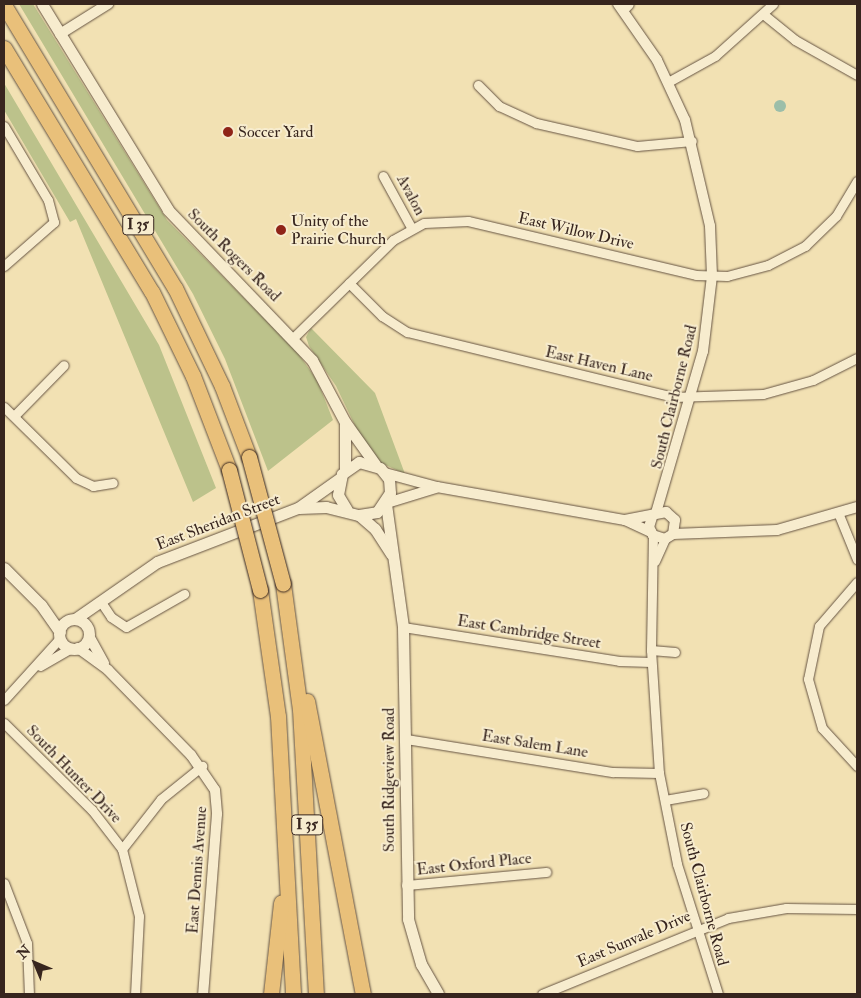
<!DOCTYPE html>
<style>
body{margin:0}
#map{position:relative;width:861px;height:998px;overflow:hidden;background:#f2e1b3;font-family:"IM FELL Double Pica",serif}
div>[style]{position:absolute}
.green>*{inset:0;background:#bcc28b}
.water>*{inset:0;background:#9cbea9}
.round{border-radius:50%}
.roads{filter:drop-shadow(0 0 1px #665443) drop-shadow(0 0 1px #665443)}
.minor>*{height:9px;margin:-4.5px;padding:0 4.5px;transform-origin:4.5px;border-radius:4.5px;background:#f7ecce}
.tertiary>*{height:10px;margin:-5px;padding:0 5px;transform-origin:5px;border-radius:5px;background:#f7ecce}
.secondary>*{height:11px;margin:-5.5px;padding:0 5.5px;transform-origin:5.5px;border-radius:5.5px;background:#f7ecce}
.secondary>.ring{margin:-5.5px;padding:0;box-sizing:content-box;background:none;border:11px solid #f7ecce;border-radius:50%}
.motorway>*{height:15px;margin:-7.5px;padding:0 7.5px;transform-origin:7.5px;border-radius:7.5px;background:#e9c07a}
.bridges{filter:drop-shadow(0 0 1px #37251e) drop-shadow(0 0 1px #37251e)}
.motorway-bridge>*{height:15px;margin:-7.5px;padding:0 7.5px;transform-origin:7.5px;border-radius:7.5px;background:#e9c07a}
.dots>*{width:14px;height:14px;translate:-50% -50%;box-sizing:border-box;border:2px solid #f7ecce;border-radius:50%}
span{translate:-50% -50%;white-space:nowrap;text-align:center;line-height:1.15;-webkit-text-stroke:4px #f7ecce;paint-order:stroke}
.shield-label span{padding:1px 4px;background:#f7ecce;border:1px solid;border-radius:4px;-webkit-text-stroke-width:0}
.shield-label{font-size:15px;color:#37251e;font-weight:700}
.poi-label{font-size:16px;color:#37251e}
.left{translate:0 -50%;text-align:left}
.street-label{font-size:16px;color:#37251e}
.frame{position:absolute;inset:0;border:5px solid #37251e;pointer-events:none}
.north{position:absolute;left:10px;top:938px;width:50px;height:50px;-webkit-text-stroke:4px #f7ecce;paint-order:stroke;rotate:315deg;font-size:14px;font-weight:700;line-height:20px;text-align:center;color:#37251e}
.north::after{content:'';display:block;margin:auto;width:18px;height:22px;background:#37251e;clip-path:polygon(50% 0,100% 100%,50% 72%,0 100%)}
</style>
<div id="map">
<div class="green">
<div style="clip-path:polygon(19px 4px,33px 4px,167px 220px,297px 352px,317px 380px,333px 420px,268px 471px,225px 359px,193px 294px)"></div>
<div style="clip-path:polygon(4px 83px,159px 345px,216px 488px,193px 502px,76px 219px,70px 222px,4px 110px)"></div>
<div style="clip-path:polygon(311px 328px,375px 393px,405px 474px,379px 462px,359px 434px,336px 386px,309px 346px,306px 337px)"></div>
</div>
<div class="water">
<div class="round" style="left:774px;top:100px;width:12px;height:12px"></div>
</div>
<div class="roads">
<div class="minor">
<div style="left:623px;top:10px;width:8px;rotate:-45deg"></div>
<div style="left:763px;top:14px;width:41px;rotate:39.1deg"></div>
<div style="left:795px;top:40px;width:71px;rotate:29.4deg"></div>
<div style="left:668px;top:82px;width:54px;rotate:-29deg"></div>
<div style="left:715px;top:56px;width:78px;rotate:-41.9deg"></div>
<div style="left:478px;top:85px;width:30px;rotate:45deg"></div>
<div style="left:499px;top:106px;width:41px;rotate:24.7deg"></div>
<div style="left:536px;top:123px;width:104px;rotate:12.8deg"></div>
<div style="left:637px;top:146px;width:55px;rotate:-5.2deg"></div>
<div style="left:4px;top:126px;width:86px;rotate:59.3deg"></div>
<div style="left:48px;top:200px;width:23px;rotate:75deg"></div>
<div style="left:54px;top:222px;width:67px;rotate:138.7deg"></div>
<div style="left:383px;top:176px;width:60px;rotate:61.3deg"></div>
<div style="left:349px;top:283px;width:47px;rotate:45deg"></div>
<div style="left:382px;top:316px;width:30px;rotate:33deg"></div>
<div style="left:407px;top:332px;width:275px;rotate:13.7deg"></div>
<div style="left:674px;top:397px;width:89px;rotate:-1.9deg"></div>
<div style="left:763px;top:394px;width:52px;rotate:-15.6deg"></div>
<div style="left:813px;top:380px;width:49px;rotate:-26.6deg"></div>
<div style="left:293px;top:338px;width:140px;rotate:-44.4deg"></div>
<div style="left:393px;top:240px;width:35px;rotate:-29deg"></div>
<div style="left:424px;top:223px;width:44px;rotate:-2.6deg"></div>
<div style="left:468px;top:221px;width:234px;rotate:13.3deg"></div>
<div style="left:696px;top:275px;width:31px;rotate:2deg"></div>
<div style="left:727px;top:276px;width:42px;rotate:-15deg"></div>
<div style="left:768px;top:265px;width:42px;rotate:-27.2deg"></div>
<div style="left:805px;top:246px;width:43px;rotate:-44.1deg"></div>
<div style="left:836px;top:216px;width:41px;rotate:-59deg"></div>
<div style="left:4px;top:407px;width:101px;rotate:44.6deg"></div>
<div style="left:76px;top:478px;width:19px;rotate:25deg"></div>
<div style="left:93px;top:486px;width:20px;rotate:-9deg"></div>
<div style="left:14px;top:416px;width:71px;rotate:-45.6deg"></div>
<div style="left:839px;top:515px;width:48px;rotate:67.8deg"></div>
<div style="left:653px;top:535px;width:115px;rotate:91deg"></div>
<div style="left:651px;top:650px;width:123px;rotate:86.3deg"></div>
<div style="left:659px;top:773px;width:93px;rotate:78.8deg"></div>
<div style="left:677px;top:864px;width:136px;rotate:72.5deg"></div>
<div style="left:655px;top:561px;width:24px;rotate:-66deg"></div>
<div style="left:857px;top:582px;width:58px;rotate:130.8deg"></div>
<div style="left:819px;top:626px;width:54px;rotate:101.7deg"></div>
<div style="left:808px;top:679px;width:51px;rotate:74.1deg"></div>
<div style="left:822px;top:728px;width:52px;rotate:47.4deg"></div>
<div style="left:101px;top:602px;width:18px;rotate:56deg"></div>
<div style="left:111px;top:617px;width:18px;rotate:34deg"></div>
<div style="left:126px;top:627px;width:67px;rotate:-29.6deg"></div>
<div style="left:403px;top:627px;width:219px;rotate:8.9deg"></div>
<div style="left:619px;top:661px;width:32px;rotate:2deg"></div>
<div style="left:651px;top:650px;width:24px;rotate:5deg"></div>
<div style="left:40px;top:666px;width:36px;rotate:-30deg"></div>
<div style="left:4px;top:700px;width:84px;rotate:-47.9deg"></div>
<div style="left:4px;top:723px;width:124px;rotate:44.7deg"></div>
<div style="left:92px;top:810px;width:49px;rotate:52.4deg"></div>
<div style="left:122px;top:849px;width:69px;rotate:75.8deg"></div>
<div style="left:139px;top:916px;width:78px;rotate:92.9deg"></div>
<div style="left:406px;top:739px;width:210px;rotate:9.1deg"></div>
<div style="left:613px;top:772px;width:46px;rotate:1.2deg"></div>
<div style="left:665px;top:800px;width:39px;rotate:-10deg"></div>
<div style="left:122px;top:849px;width:63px;rotate:-52deg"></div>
<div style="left:161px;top:799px;width:53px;rotate:-38.8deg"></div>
<div style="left:4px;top:883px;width:64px;rotate:69deg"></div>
<div style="left:27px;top:943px;width:51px;rotate:87.8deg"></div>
<div style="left:406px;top:885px;width:141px;rotate:-5.3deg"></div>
<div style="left:542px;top:994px;width:201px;rotate:-22.2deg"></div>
<div style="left:728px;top:918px;width:59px;rotate:-9.8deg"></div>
<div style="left:786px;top:908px;width:71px;rotate:0.8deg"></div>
</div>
<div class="tertiary">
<div style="left:618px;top:4px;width:68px;rotate:55.1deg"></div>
<div style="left:657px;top:60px;width:66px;rotate:65deg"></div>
<div style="left:685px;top:120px;width:109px;rotate:76.7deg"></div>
<div style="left:710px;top:226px;width:50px;rotate:87.7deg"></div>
<div style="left:712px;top:276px;width:76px;rotate:96.8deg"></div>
<div style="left:703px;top:351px;width:169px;rotate:106.2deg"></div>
<div style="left:60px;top:34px;width:57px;rotate:-32deg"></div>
<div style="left:385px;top:473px;width:54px;rotate:15.1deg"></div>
<div style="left:437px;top:487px;width:191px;rotate:10deg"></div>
<div style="left:625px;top:520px;width:29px;rotate:25deg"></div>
<div style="left:387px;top:503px;width:51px;rotate:-17deg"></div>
<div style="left:625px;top:520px;width:42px;rotate:-11deg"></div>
<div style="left:666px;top:512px;width:12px;rotate:42deg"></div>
<div style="left:675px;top:520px;width:14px;rotate:98deg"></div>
<div style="left:673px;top:534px;width:9px;rotate:148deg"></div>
<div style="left:665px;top:539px;width:13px;rotate:-162deg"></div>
<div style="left:653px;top:535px;width:9px;rotate:-117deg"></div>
<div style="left:649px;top:527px;width:10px;rotate:-73deg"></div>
<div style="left:673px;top:534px;width:104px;rotate:-2.2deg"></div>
<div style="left:777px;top:530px;width:83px;rotate:-16deg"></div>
<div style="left:89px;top:636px;width:31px;rotate:61deg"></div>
<div style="left:78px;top:648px;width:37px;rotate:36deg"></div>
<div style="left:108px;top:670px;width:119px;rotate:45.7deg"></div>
<div style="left:191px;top:755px;width:42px;rotate:55.6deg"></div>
<div style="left:215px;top:790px;width:24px;rotate:85deg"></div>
<div style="left:217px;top:814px;width:181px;rotate:94.4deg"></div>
</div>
<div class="secondary">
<div style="left:42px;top:4px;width:241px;rotate:58.5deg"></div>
<div style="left:168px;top:210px;width:208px;rotate:46.2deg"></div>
<div style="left:312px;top:360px;width:70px;rotate:62deg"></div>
<div style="left:345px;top:422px;width:52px;rotate:54.5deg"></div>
<div style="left:345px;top:470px;width:46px;rotate:-90deg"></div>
<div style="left:386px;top:504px;width:124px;rotate:82.1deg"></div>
<div style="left:403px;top:627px;width:292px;rotate:89deg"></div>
<div style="left:408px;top:919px;width:47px;rotate:73.9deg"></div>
<div style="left:421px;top:964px;width:34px;rotate:60deg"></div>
<div style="left:299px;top:508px;width:27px;rotate:-2deg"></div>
<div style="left:326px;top:507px;width:34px;rotate:14deg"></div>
<div style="left:359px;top:515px;width:18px;rotate:-9deg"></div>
<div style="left:377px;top:512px;width:23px;rotate:-56deg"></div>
<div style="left:390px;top:493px;width:14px;rotate:-94deg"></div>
<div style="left:389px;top:479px;width:14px;rotate:-129deg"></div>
<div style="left:380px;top:468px;width:22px;rotate:-164deg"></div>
<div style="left:359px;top:462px;width:21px;rotate:145deg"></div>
<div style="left:342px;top:474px;width:21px;rotate:101deg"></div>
<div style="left:338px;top:495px;width:17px;rotate:59deg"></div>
<div style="left:359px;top:515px;width:21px;rotate:41deg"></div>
<div style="left:375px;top:529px;width:30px;rotate:57deg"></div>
<div style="left:4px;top:568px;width:52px;rotate:45deg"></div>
<div style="left:41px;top:605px;width:33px;rotate:55deg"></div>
<div style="left:75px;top:619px;width:100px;rotate:-34.8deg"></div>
<div style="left:157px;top:562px;width:151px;rotate:-21deg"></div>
<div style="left:298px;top:508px;width:50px;rotate:-35.3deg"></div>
<div class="ring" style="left:59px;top:619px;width:19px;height:19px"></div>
</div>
<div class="motorway">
<div style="left:4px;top:5px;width:331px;rotate:58.9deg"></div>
<div style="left:175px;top:288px;width:109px;rotate:64.4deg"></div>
<div style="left:222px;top:386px;width:76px;rotate:69.2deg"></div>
<div style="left:4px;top:48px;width:285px;rotate:58.8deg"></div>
<div style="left:152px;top:292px;width:93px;rotate:64deg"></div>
<div style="left:193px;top:376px;width:101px;rotate:69deg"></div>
<div style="left:283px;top:584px;width:126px;rotate:82.3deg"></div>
<div style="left:300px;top:709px;width:285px;rotate:86.8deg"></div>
<div style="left:260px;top:590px;width:127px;rotate:81.9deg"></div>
<div style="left:278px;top:716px;width:278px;rotate:86.9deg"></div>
<div style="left:307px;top:701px;width:298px;rotate:79.2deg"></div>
<div style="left:271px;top:994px;width:92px;rotate:-83.7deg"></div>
</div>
</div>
<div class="bridges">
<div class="motorway-bridge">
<div style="left:249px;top:457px;width:131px;rotate:75deg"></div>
<div style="left:229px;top:470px;width:124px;rotate:75.5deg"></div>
</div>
</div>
<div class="dots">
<div style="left:228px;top:132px;background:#8f2418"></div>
<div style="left:281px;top:230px;background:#8f2418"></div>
</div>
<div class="shield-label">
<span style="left:138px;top:225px">I 35</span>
<span style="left:307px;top:825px">I 35</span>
</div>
<div class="poi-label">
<span class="left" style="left:238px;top:132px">Soccer Yard</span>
<span class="left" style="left:291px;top:230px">Unity of the<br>Prairie Church</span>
</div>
<div class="street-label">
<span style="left:411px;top:195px;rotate:62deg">Avalon</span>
<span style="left:576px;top:231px;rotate:13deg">East Willow Drive</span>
<span style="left:234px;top:255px;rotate:45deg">South Rogers Road</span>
<span style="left:599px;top:364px;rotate:13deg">East Haven Lane</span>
<span style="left:674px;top:397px;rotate:-76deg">South Clairborne Road</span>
<span style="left:218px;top:522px;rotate:-21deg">East Sheridan Street</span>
<span style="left:529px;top:632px;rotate:9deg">East Cambridge Street</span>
<span style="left:535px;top:744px;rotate:9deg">East Salem Lane</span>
<span style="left:74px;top:774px;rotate:46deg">South Hunter Drive</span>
<span style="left:389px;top:780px;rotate:-90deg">South Ridgeview Road</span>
<span style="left:474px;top:864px;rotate:-6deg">East Oxford Place</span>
<span style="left:197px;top:870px;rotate:-86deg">East Dennis Avenue</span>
<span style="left:704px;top:894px;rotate:75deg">South Clairborne Road</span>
<span style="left:634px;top:939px;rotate:-23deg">East Sunvale Drive</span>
</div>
<div class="frame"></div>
<div class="north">N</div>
</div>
